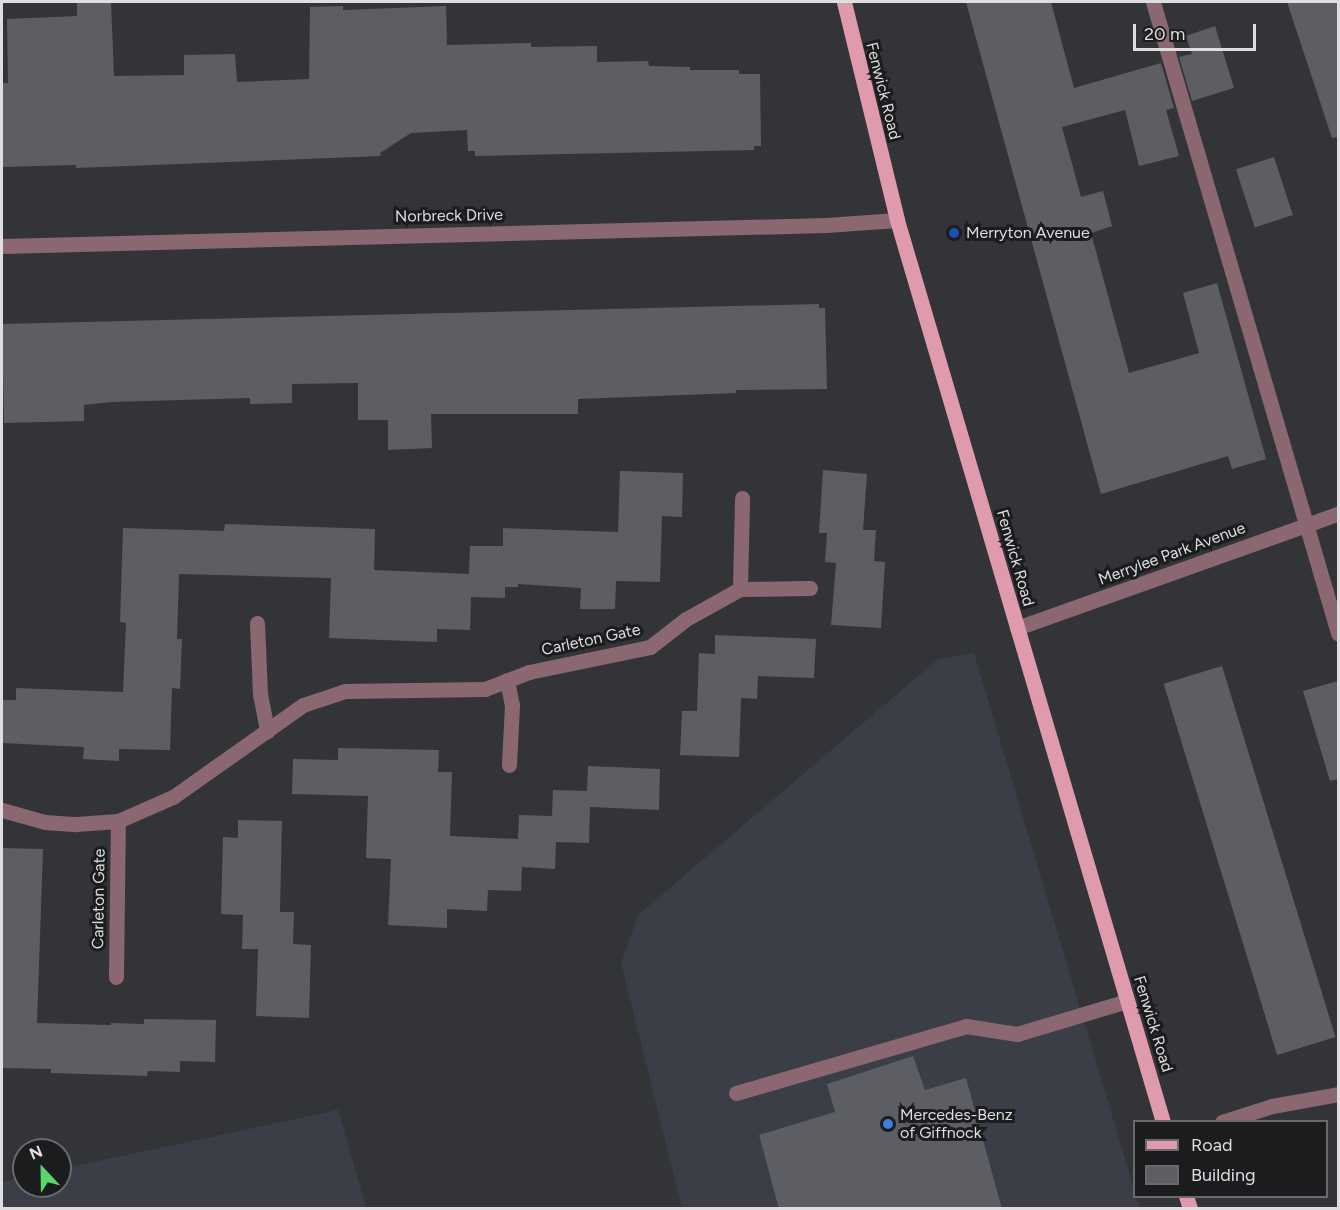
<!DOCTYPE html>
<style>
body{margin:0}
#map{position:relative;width:1340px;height:1210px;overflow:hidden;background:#333438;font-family:Figtree,sans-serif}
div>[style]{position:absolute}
.built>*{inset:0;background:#3b3d47}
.building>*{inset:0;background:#5d5e63;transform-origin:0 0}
.minor>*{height:15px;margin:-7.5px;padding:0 7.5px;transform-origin:7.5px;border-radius:7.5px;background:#8b6871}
.major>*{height:15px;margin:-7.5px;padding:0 7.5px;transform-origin:7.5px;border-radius:7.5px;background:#df9aad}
.dots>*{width:16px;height:16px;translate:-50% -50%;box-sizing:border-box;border:3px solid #1b1c1e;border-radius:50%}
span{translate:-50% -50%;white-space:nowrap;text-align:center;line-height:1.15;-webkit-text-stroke:6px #1b1c1e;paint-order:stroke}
.street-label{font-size:16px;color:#dedee1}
.poi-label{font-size:16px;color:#dedee1}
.left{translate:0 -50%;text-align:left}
.frame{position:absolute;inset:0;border:3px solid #dedee1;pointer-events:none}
.legend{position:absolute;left:1133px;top:1120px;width:195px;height:78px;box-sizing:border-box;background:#1b1c1e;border:2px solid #696a6c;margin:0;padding:8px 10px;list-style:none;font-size:18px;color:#dedee1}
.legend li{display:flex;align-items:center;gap:12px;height:30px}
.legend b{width:30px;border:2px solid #696a6c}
.north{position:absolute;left:12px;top:1138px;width:60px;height:60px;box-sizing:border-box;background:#1b1c1e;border:2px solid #696a6c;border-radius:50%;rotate:338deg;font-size:16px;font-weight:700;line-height:24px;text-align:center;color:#dedee1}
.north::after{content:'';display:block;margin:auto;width:21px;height:27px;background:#5dd56d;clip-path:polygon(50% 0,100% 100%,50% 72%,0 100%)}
.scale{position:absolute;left:1133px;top:24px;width:123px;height:27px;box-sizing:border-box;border:3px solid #dedee1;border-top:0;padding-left:8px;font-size:18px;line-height:21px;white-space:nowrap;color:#dedee1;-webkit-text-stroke:4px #1b1c1e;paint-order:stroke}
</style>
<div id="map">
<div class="built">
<div style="clip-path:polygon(974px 653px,1134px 1189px,1134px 1196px,1140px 1208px,682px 1208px,621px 963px,638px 915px,938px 659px)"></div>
<div style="clip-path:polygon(338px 1110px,366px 1208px,2px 1208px,2px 1182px,24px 1177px,24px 1186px,60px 1186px,60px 1169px)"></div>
</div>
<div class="building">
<div style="clip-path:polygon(77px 2px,111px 2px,114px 76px,184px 75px,184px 55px,235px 54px,237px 82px,309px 79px,310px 7px,343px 6px,343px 10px,446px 6px,447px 45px,531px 43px,531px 47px,597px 46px,597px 62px,648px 61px,649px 66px,690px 67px,690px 70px,739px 70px,739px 74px,760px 74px,761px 146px,754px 146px,754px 150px,475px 156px,475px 151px,468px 151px,467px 130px,411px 133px,380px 153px,381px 156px,76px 168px,76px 165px,2px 167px,2px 83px,8px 83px,7px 19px,77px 16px)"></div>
<div style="clip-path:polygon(966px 2px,1051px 2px,1074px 88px,1161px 63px,1174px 108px,1166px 110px,1179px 156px,1139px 166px,1125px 110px,1062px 127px,1081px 197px,1103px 191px,1112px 226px,1091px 233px,1129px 373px,1199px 353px,1183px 293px,1217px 283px,1266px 459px,1232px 469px,1228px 456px,1101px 494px)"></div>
<div style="clip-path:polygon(1287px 2px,1338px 2px,1338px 137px,1332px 138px)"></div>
<div style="clip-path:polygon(1215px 26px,1234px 88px,1192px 101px,1179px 57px,1192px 54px,1186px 36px)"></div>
<div style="left:1274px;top:157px;width:61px;height:40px;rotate:72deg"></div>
<div style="clip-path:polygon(819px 304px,819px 308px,825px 308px,827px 389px,736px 390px,736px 393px,578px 399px,578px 414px,431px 414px,432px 448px,388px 450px,388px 420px,358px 420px,358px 383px,292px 384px,292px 403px,250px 404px,250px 398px,111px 402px,84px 405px,84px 421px,4px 423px,2px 324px)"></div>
<div style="clip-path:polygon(823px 470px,867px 474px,863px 530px,876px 530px,874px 561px,885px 562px,881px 628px,831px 625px,836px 563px,825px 562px,827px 533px,819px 533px)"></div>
<div style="clip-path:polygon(620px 471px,683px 473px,682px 517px,662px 516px,660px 582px,616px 581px,615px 609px,580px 609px,581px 588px,518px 584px,518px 587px,505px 587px,505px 598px,471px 597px,470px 630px,437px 629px,437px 642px,329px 638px,331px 578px,179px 574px,177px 639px,182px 639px,180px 689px,172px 688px,170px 750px,119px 749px,119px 761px,83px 759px,84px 747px,2px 743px,2px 700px,16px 700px,16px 688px,123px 692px,126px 623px,120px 622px,123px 528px,224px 531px,225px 524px,375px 529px,374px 570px,469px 574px,470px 546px,503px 546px,503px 528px,618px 532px)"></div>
<div style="clip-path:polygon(715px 635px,816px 639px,814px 678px,758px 676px,757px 699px,741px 698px,739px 757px,680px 755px,682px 711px,697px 711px,699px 653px,715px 654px)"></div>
<div style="left:1222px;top:666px;width:388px;height:61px;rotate:73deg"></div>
<div style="clip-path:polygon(1338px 681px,1338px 779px,1330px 781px,1303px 691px)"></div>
<div style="clip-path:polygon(338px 748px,439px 750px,438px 772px,452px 772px,450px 836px,518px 839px,519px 815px,552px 816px,553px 790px,587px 791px,588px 766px,660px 769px,659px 810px,590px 807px,589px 843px,556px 842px,555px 869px,522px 867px,521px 891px,488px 890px,487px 911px,447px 909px,447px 928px,388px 925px,391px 859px,366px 858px,368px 796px,292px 794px,293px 759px,338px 760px)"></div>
<div style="clip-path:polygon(238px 820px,282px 821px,280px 912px,294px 912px,293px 944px,311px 945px,309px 1018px,256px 1016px,258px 949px,242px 949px,243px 915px,221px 914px,223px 837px,238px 838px)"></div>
<div style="clip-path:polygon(2px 848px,43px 849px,37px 1023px,111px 1025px,111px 1023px,144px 1024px,144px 1019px,216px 1020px,215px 1062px,180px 1061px,180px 1072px,148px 1071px,147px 1076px,51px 1073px,51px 1069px,2px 1068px)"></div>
<div style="clip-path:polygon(913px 1056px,925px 1090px,966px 1078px,1002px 1209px,779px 1209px,759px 1135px,835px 1112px,827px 1084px)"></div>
</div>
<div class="minor">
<div style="left:1153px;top:2px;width:658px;rotate:73.66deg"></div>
<div style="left:2px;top:246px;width:824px;rotate:-1.46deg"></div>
<div style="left:826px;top:225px;width:71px;rotate:-4deg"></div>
<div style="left:740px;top:589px;width:91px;rotate:-88.7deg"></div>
<div style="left:257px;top:623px;width:71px;rotate:87.6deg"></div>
<div style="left:260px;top:694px;width:38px;rotate:79deg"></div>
<div style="left:1017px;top:628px;width:341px;rotate:-19.6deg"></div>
<div style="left:507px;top:680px;width:25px;rotate:79deg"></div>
<div style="left:512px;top:705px;width:60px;rotate:92.9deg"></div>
<div style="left:2px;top:810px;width:45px;rotate:15.6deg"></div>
<div style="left:45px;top:822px;width:31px;rotate:4deg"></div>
<div style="left:76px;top:824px;width:42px;rotate:-4.1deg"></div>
<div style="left:118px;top:821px;width:60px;rotate:-23.6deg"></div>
<div style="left:173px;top:797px;width:159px;rotate:-35.3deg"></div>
<div style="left:303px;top:705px;width:44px;rotate:-18.4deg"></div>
<div style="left:345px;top:691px;width:140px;rotate:-0.8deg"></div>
<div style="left:485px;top:689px;width:47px;rotate:-21.1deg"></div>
<div style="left:529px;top:672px;width:124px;rotate:-11.7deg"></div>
<div style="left:650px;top:647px;width:46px;rotate:-37.9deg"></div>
<div style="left:686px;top:619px;width:62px;rotate:-29.1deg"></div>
<div style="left:740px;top:589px;width:70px;rotate:-0.8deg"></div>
<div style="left:116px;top:977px;width:156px;rotate:-89.3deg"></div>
<div style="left:736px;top:1093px;width:240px;rotate:-16.2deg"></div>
<div style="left:966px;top:1026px;width:52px;rotate:8.9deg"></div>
<div style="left:1017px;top:1034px;width:115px;rotate:-16.7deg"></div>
<div style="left:1222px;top:1122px;width:52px;rotate:-17.7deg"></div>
<div style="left:1272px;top:1106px;width:67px;rotate:-10.3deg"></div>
</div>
<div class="major">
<div style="left:844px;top:2px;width:224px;rotate:76.3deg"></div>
<div style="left:897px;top:220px;width:940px;rotate:73.57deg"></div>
<div style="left:1186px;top:1196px;width:13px;rotate:72deg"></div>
</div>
<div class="dots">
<div style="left:954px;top:233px;background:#1a4fb4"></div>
<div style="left:888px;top:1124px;background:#3f7fe0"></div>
</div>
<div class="street-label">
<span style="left:883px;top:91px;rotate:76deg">Fenwick Road</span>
<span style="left:449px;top:216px;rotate:-1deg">Norbreck Drive</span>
<span style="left:1172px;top:554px;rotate:-20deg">Merrylee Park Avenue</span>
<span style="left:1015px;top:558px;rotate:74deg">Fenwick Road</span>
<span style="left:591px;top:640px;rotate:-12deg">Carleton Gate</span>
<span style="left:99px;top:899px;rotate:-89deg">Carleton Gate</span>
<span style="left:1153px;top:1024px;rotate:73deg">Fenwick Road</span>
</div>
<div class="poi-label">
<span class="left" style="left:966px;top:233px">Merryton Avenue</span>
<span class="left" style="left:900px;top:1124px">Mercedes-Benz<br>of Giffnock</span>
</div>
<div class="frame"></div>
<ul class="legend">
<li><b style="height:8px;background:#df9aad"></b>Road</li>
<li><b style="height:16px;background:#5d5e63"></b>Building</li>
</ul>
<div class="north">N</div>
<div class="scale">20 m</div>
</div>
